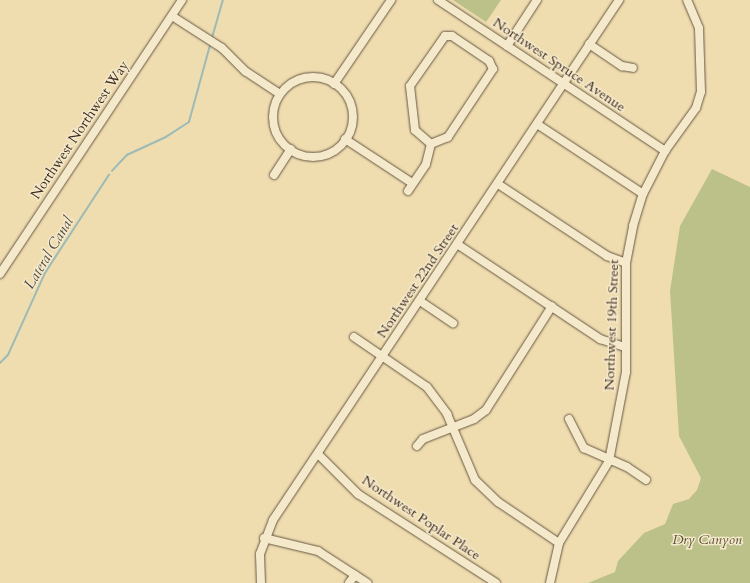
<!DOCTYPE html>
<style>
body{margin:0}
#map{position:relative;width:750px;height:583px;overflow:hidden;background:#efddb0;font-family:Cardo,serif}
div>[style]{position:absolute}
.green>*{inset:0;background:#bcc089}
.stream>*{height:1.5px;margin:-0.75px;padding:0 0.75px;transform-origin:0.75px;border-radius:0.75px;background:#9dbab5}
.roads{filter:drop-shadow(0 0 1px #685741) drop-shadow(0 0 1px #685741)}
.minor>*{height:8px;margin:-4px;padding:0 4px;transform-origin:4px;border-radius:4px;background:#f5e9cc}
.minor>.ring{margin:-4px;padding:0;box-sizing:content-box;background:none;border:8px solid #f5e9cc;border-radius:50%}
span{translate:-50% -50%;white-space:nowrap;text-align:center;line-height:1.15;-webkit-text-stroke:3px #f5e9cc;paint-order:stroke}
.street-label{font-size:14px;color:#3b2a1c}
.park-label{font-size:14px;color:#5b5037;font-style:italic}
.water-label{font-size:15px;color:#544e42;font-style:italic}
</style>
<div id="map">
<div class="green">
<div style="clip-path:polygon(453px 0,501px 0,486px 22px)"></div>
<div style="clip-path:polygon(712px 169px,750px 187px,750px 583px,588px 583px,615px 572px,618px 561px,644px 533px,665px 524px,673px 504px,689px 499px,697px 490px,701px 478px,679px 436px,670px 291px,680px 226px)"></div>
</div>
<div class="stream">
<div style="left:212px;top:38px;width:40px;rotate:-74deg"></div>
<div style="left:112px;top:171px;width:22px;rotate:-47deg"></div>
<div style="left:127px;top:155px;width:43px;rotate:-24.8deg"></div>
<div style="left:166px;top:137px;width:27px;rotate:-33deg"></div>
<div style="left:189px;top:122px;width:80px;rotate:-74.7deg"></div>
<div style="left:0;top:363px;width:11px;rotate:-45deg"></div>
<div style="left:8px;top:355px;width:90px;rotate:-65.7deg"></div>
<div style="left:45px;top:273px;width:117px;rotate:-56.9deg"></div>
</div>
<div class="roads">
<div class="minor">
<div style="left:438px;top:0;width:273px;rotate:33.6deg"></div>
<div style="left:172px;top:16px;width:59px;rotate:32.6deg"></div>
<div style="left:222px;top:48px;width:33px;rotate:45deg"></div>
<div style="left:245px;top:71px;width:42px;rotate:33.3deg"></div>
<div style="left:445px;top:36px;width:7px"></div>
<div style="left:452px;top:36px;width:45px;rotate:34deg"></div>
<div style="left:489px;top:61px;width:9px;rotate:63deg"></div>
<div style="left:493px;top:69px;width:82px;rotate:123.5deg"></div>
<div style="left:448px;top:137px;width:18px;rotate:158deg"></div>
<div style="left:431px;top:144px;width:21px;rotate:-139deg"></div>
<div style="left:415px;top:130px;width:44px;rotate:-96.5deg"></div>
<div style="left:410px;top:86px;width:61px;rotate:-55deg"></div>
<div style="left:589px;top:44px;width:40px;rotate:34deg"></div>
<div style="left:622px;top:66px;width:11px;rotate:10deg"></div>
<div style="left:507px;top:46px;width:55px;rotate:-56.9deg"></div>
<div class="ring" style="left:273px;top:77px;width:72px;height:72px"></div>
<div style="left:334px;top:84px;width:102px;rotate:-55.8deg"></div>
<div style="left:537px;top:124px;width:127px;rotate:33.4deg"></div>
<div style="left:345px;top:139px;width:80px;rotate:33.3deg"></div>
<div style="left:274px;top:175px;width:31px;rotate:-57deg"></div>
<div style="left:498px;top:184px;width:131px;rotate:33.4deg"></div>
<div style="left:607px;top:256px;width:20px;rotate:20deg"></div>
<div style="left:408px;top:191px;width:32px;rotate:-56deg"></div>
<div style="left:426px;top:164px;width:21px;rotate:-76deg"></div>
<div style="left:457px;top:244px;width:172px;rotate:33.6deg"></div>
<div style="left:600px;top:339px;width:26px;rotate:18deg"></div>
<div style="left:0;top:274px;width:329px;rotate:-56.4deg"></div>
<div style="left:420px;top:301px;width:40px;rotate:34deg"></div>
<div style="left:354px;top:337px;width:88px;rotate:34.4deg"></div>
<div style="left:427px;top:387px;width:34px;rotate:53deg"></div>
<div style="left:447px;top:414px;width:72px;rotate:67deg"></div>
<div style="left:475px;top:480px;width:32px;rotate:44deg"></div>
<div style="left:498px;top:502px;width:73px;rotate:33.9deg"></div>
<div style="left:569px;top:419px;width:33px;rotate:63deg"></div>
<div style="left:584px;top:448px;width:47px;rotate:23.8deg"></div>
<div style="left:627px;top:467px;width:23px;rotate:34deg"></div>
<div style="left:417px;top:446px;width:9px;rotate:-49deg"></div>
<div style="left:423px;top:439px;width:55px;rotate:-21.4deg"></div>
<div style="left:474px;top:419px;width:15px;rotate:-37deg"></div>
<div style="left:486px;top:410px;width:123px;rotate:-57.6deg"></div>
<div style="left:318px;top:454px;width:57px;rotate:45deg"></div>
<div style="left:358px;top:494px;width:164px;rotate:32.8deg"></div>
<div style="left:264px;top:538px;width:56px;rotate:13.5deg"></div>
<div style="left:318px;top:551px;width:59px;rotate:33.1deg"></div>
<div style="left:261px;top:583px;width:29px;rotate:-92deg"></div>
<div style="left:260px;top:554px;width:36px;rotate:-69deg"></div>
<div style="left:273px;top:520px;width:625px;rotate:-56.36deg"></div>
<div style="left:349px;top:583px;width:10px;rotate:-53deg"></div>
<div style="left:550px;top:583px;width:41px;rotate:-77.3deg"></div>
<div style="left:559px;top:543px;width:96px;rotate:-58.6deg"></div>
<div style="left:609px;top:461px;width:91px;rotate:-79.2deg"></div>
<div style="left:626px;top:372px;width:109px;rotate:-90deg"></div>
<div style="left:626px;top:263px;width:38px;rotate:-79deg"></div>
<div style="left:633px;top:226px;width:34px;rotate:-73deg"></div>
<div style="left:643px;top:194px;width:48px;rotate:-62.9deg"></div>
<div style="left:665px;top:151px;width:53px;rotate:-54.2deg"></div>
<div style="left:696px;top:108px;width:17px;rotate:-73deg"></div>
<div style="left:701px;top:92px;width:64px;rotate:-91.8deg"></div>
<div style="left:699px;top:28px;width:30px;rotate:-113deg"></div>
</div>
</div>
<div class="street-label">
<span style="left:559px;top:65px;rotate:34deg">Northwest Spruce Avenue</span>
<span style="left:80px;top:130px;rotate:-56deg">Northwest Northwest Way</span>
<span style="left:418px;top:281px;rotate:-56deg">Northwest 22nd Street</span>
<span style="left:612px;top:325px;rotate:-88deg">Northwest 19th Street</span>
<span style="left:421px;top:518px;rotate:34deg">Northwest Poplar Place</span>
</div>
<div class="park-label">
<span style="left:707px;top:540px">Dry Canyon</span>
</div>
<div class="water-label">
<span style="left:49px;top:253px;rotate:-59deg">Lateral Canal</span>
</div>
</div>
